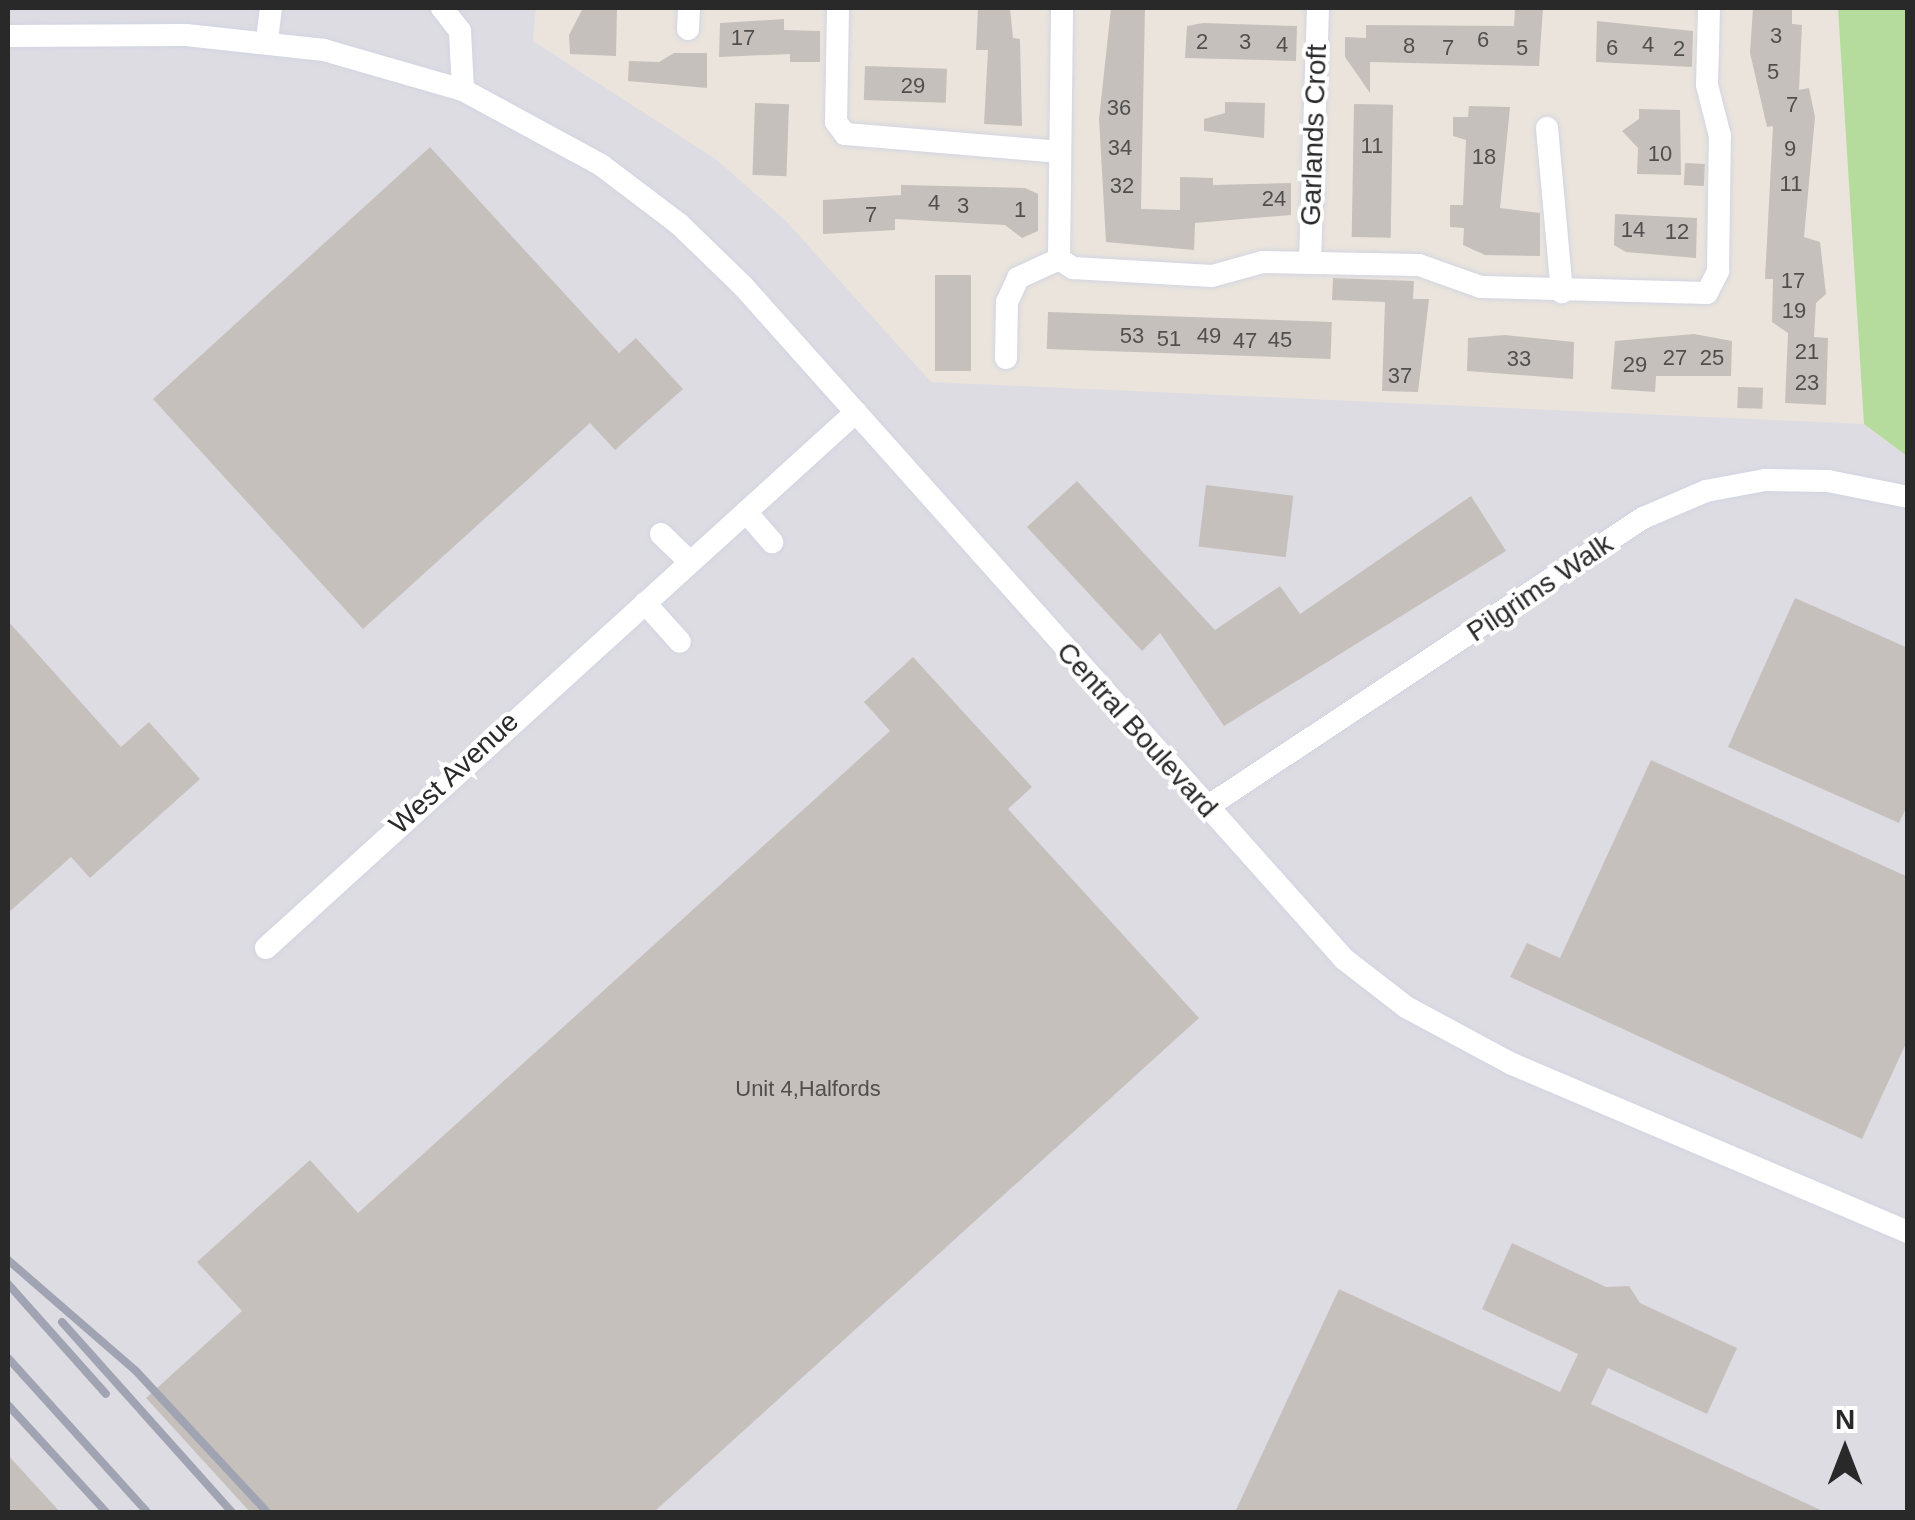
<!DOCTYPE html>
<style>
body{margin:0}
#map{position:relative;width:1915px;height:1520px;overflow:hidden;background:#eae4dc;font-family:Helvetica,sans-serif}
div>[style]{position:absolute}
.industrial>*{inset:0;background:#dedce3}
.green>*{inset:0;background:#b5dc9d}
.building>*{inset:0;background:#c6c0bc;transform-origin:0 0}
.roads{filter:drop-shadow(0 0 2px #d2d5e1) drop-shadow(0 0 2px #d2d5e1)}
.street>*{height:22px;margin:-11px;padding:0 11px;transform-origin:11px;border-radius:11px;background:#fff}
.rail>*{height:8px;margin:-4px;padding:0 4px;transform-origin:4px;border-radius:4px;background:#9fa3b2}
span{translate:-50% -50%;white-space:nowrap;text-align:center;line-height:1.15;-webkit-text-stroke:8px #fff;paint-order:stroke}
.number-label{font-size:22px;color:#504f4e}
.number-label span{-webkit-text-stroke-width:0}
.street-label{font-size:28px;color:#292929}
.frame{position:absolute;inset:0;border:10px solid #292929;pointer-events:none}
.north{position:absolute;left:1795px;top:1400px;width:100px;height:100px;-webkit-text-stroke:8px #fff;paint-order:stroke;rotate:0deg;font-size:28px;font-weight:700;line-height:40px;text-align:center;color:#292929}
.north::after{content:'';display:block;margin:auto;width:35px;height:45px;background:#292929;clip-path:polygon(50% 0,100% 100%,50% 72%,0 100%)}
</style>
<div id="map">
<div class="industrial">
<div style="clip-path:polygon(8px 8px,536px 8px,533px 41px,717px 160px,786px 221px,931px 382px,1864px 424px,1907px 456px,1907px 1512px,8px 1512px)"></div>
</div>
<div class="green">
<div style="clip-path:polygon(1838px 8px,1907px 8px,1907px 456px,1864px 424px)"></div>
</div>
<div class="building">
<div style="clip-path:polygon(583px 8px,617px 8px,616px 56px,570px 54px,569px 35px)"></div>
<div style="clip-path:polygon(978px 8px,1010px 8px,1013px 38px,1020px 39px,1022px 126px,984px 124px,988px 50px,976px 50px)"></div>
<div style="clip-path:polygon(1111px 8px,1145px 8px,1141px 209px,1180px 210px,1180px 177px,1213px 178px,1213px 185px,1291px 183px,1291px 215px,1195px 223px,1194px 250px,1106px 242px,1099px 119px)"></div>
<div style="clip-path:polygon(1515px 8px,1543px 8px,1539px 66px,1370px 62px,1370px 93px,1345px 57px,1345px 37px,1366px 38px,1366px 25px,1514px 26px)"></div>
<div style="clip-path:polygon(1753px 8px,1792px 8px,1792px 24px,1802px 25px,1799px 90px,1809px 88px,1815px 117px,1804px 237px,1820px 242px,1826px 294px,1816px 303px,1814px 337px,1828px 338px,1826px 405px,1785px 403px,1788px 333px,1772px 322px,1773px 279px,1765px 279px,1773px 126px,1767px 127px,1750px 53px)"></div>
<div style="clip-path:polygon(784px 19px,784px 30px,820px 31px,820px 62px,790px 62px,790px 54px,719px 57px,720px 23px)"></div>
<div style="clip-path:polygon(1597px 21px,1693px 31px,1692px 67px,1596px 62px)"></div>
<div style="clip-path:polygon(1203px 23px,1297px 26px,1296px 61px,1185px 58px,1187px 26px)"></div>
<div style="clip-path:polygon(674px 53px,707px 53px,707px 88px,628px 81px,629px 61px,659px 62px)"></div>
<div style="left:865px;top:66px;width:82px;height:34px;rotate:2deg"></div>
<div style="clip-path:polygon(1225px 102px,1265px 103px,1264px 138px,1204px 131px,1204px 119px,1225px 113px)"></div>
<div style="left:755px;top:103px;width:34px;height:72px;rotate:2deg"></div>
<div style="left:1354px;top:104px;width:39px;height:133px;rotate:1deg"></div>
<div style="clip-path:polygon(1469px 106px,1510px 107px,1500px 208px,1540px 213px,1540px 256px,1485px 255px,1463px 245px,1464px 228px,1450px 227px,1450px 205px,1463px 205px,1466px 140px,1453px 136px,1453px 117px,1468px 117px)"></div>
<div style="clip-path:polygon(1639px 109px,1680px 110px,1681px 175px,1637px 174px,1638px 148px,1622px 131px,1639px 119px)"></div>
<div style="clip-path:polygon(430px 147px,619px 353px,636px 338px,683px 389px,615px 450px,590px 423px,363px 629px,153px 399px)"></div>
<div style="left:1685px;top:163px;width:20px;height:22px;rotate:3deg"></div>
<div style="clip-path:polygon(901px 185px,1025px 188px,1038px 194px,1038px 231px,1022px 238px,1005px 225px,895px 219px,895px 230px,823px 234px,823px 200px,901px 195px)"></div>
<div style="clip-path:polygon(1615px 214px,1697px 218px,1696px 258px,1626px 252px,1614px 245px)"></div>
<div style="left:935px;top:275px;width:36px;height:96px"></div>
<div style="clip-path:polygon(1333px 278px,1414px 281px,1413px 299px,1429px 299px,1418px 392px,1382px 391px,1385px 302px,1332px 300px)"></div>
<div style="left:1048px;top:312px;width:284px;height:37px;rotate:2deg"></div>
<div style="clip-path:polygon(1694px 334px,1732px 341px,1731px 376px,1656px 376px,1655px 392px,1611px 389px,1615px 341px)"></div>
<div style="clip-path:polygon(1505px 335px,1574px 342px,1573px 379px,1467px 371px,1468px 338px)"></div>
<div style="left:1738px;top:387px;width:25px;height:21px;rotate:2deg"></div>
<div style="clip-path:polygon(1077px 481px,1215px 630px,1280px 586px,1300px 614px,1471px 496px,1506px 551px,1224px 726px,1160px 633px,1142px 651px,1027px 527px)"></div>
<div style="left:1206px;top:485px;width:88px;height:62px;rotate:7deg"></div>
<div style="clip-path:polygon(1795px 598px,1908px 648px,1908px 804px,1899px 823px,1728px 747px)"></div>
<div style="clip-path:polygon(8px 621px,121px 747px,149px 722px,200px 779px,90px 878px,71px 857px,8px 913px)"></div>
<div style="clip-path:polygon(913px 657px,1032px 787px,1008px 809px,1199px 1018px,654px 1512px,250px 1512px,146px 1398px,242px 1311px,197px 1262px,310px 1160px,358px 1213px,890px 731px,864px 702px)"></div>
<div style="clip-path:polygon(1651px 760px,1908px 877px,1908px 1039px,1862px 1139px,1510px 977px,1527px 943px,1560px 958px)"></div>
<div style="clip-path:polygon(1512px 1243px,1606px 1287px,1629px 1286px,1640px 1303px,1737px 1348px,1707px 1414px,1608px 1368px,1591px 1404px,1825px 1512px,1235px 1512px,1339px 1289px,1560px 1392px,1578px 1354px,1482px 1309px)"></div>
<div style="clip-path:polygon(8px 1455px,60px 1512px,8px 1512px)"></div>
</div>
<div class="roads">
<div class="street">
<div style="left:442px;top:8px;width:29px;rotate:52deg"></div>
<div style="left:460px;top:31px;width:59px;rotate:87.1deg"></div>
<div style="left:838px;top:8px;width:114px;rotate:91deg"></div>
<div style="left:836px;top:122px;width:15px;rotate:53deg"></div>
<div style="left:845px;top:134px;width:214px;rotate:4.8deg"></div>
<div style="left:688px;top:29px;width:21px;rotate:-87deg"></div>
<div style="left:8px;top:36px;width:178px;rotate:-0.3deg"></div>
<div style="left:186px;top:35px;width:139px;rotate:6.2deg"></div>
<div style="left:324px;top:50px;width:145px;rotate:16.1deg"></div>
<div style="left:463px;top:90px;width:157px;rotate:28.5deg"></div>
<div style="left:601px;top:165px;width:98px;rotate:37.1deg"></div>
<div style="left:679px;top:224px;width:89px;rotate:44.1deg"></div>
<div style="left:743px;top:286px;width:902px;rotate:48.23deg"></div>
<div style="left:1344px;top:959px;width:78px;rotate:37.7deg"></div>
<div style="left:1406px;top:1007px;width:120px;rotate:28.3deg"></div>
<div style="left:1512px;top:1064px;width:430px;rotate:23deg"></div>
<div style="left:267px;top:40px;width:32px;rotate:-83deg"></div>
<div style="left:1547px;top:128px;width:165px;rotate:84.8deg"></div>
<div style="left:1059px;top:259px;width:17px;rotate:33deg"></div>
<div style="left:1073px;top:268px;width:139px;rotate:3.3deg"></div>
<div style="left:1212px;top:276px;width:53px;rotate:-15.4deg"></div>
<div style="left:1263px;top:262px;width:156px;rotate:1.1deg"></div>
<div style="left:1419px;top:265px;width:66px;rotate:19.5deg"></div>
<div style="left:1481px;top:287px;width:226px;rotate:1.5deg"></div>
<div style="left:1707px;top:293px;width:25px;rotate:-63deg"></div>
<div style="left:1718px;top:271px;width:135px;rotate:-89.2deg"></div>
<div style="left:1720px;top:136px;width:53px;rotate:-104.3deg"></div>
<div style="left:1707px;top:85px;width:77px;rotate:-88.5deg"></div>
<div style="left:1059px;top:259px;width:251px;rotate:-89.3deg"></div>
<div style="left:1310px;top:262px;width:254px;rotate:-88.2deg"></div>
<div style="left:1006px;top:358px;width:56px;rotate:-89deg"></div>
<div style="left:1007px;top:302px;width:26px;rotate:-65deg"></div>
<div style="left:1018px;top:278px;width:45px;rotate:-24.9deg"></div>
<div style="left:746px;top:512px;width:40px;rotate:49deg"></div>
<div style="left:661px;top:534px;width:39px;rotate:44deg"></div>
<div style="left:645px;top:603px;width:52px;rotate:48.1deg"></div>
<div style="left:1207px;top:807px;width:523px;rotate:-33.54deg"></div>
<div style="left:1643px;top:518px;width:69px;rotate:-23.2deg"></div>
<div style="left:1706px;top:491px;width:60px;rotate:-10.6deg"></div>
<div style="left:1765px;top:480px;width:63px;rotate:0.9deg"></div>
<div style="left:1828px;top:481px;width:82px;rotate:11.3deg"></div>
<div style="left:266px;top:948px;width:797px;rotate:-42.25deg"></div>
</div>
</div>
<div class="rail">
<div style="left:8px;top:1260px;width:169px;rotate:40.9deg"></div>
<div style="left:136px;top:1371px;width:192px;rotate:47.1deg"></div>
<div style="left:8px;top:1284px;width:147px;rotate:48.3deg"></div>
<div style="left:62px;top:1322px;width:255px;rotate:48.2deg"></div>
<div style="left:8px;top:1358px;width:207px;rotate:47.9deg"></div>
<div style="left:8px;top:1405px;width:145px;rotate:47.5deg"></div>
</div>
<div class="number-label">
<span style="left:1776px;top:36px">3</span>
<span style="left:743px;top:38px">17</span>
<span style="left:1483px;top:40px">6</span>
<span style="left:1202px;top:42px">2</span>
<span style="left:1245px;top:42px">3</span>
<span style="left:1282px;top:45px">4</span>
<span style="left:1648px;top:45px">4</span>
<span style="left:1409px;top:46px">8</span>
<span style="left:1448px;top:48px">7</span>
<span style="left:1522px;top:48px">5</span>
<span style="left:1612px;top:48px">6</span>
<span style="left:1679px;top:49px">2</span>
<span style="left:1773px;top:72px">5</span>
<span style="left:913px;top:86px">29</span>
<span style="left:1792px;top:105px">7</span>
<span style="left:1119px;top:108px">36</span>
<span style="left:1372px;top:146px">11</span>
<span style="left:1120px;top:148px">34</span>
<span style="left:1790px;top:149px">9</span>
<span style="left:1660px;top:154px">10</span>
<span style="left:1484px;top:157px">18</span>
<span style="left:1791px;top:184px">11</span>
<span style="left:1122px;top:186px">32</span>
<span style="left:1274px;top:199px">24</span>
<span style="left:934px;top:203px">4</span>
<span style="left:963px;top:206px">3</span>
<span style="left:1020px;top:210px">1</span>
<span style="left:871px;top:215px">7</span>
<span style="left:1633px;top:230px">14</span>
<span style="left:1677px;top:232px">12</span>
<span style="left:1793px;top:281px">17</span>
<span style="left:1794px;top:311px">19</span>
<span style="left:1132px;top:336px">53</span>
<span style="left:1209px;top:336px">49</span>
<span style="left:1169px;top:339px">51</span>
<span style="left:1280px;top:340px">45</span>
<span style="left:1245px;top:341px">47</span>
<span style="left:1807px;top:352px">21</span>
<span style="left:1675px;top:358px">27</span>
<span style="left:1712px;top:358px">25</span>
<span style="left:1519px;top:359px">33</span>
<span style="left:1635px;top:365px">29</span>
<span style="left:1400px;top:376px">37</span>
<span style="left:1807px;top:383px">23</span>
<span style="left:808px;top:1089px">Unit 4,Halfords</span>
</div>
<div class="street-label">
<span style="left:1314px;top:135px;rotate:-88deg">Garlands Croft</span>
<span style="left:1540px;top:588px;rotate:-34deg">Pilgrims Walk</span>
<span style="left:1137px;top:730px;rotate:48deg">Central Boulevard</span>
<span style="left:454px;top:773px;rotate:-43deg">West Avenue</span>
</div>
<div class="frame"></div>
<div class="north">N</div>
</div>
